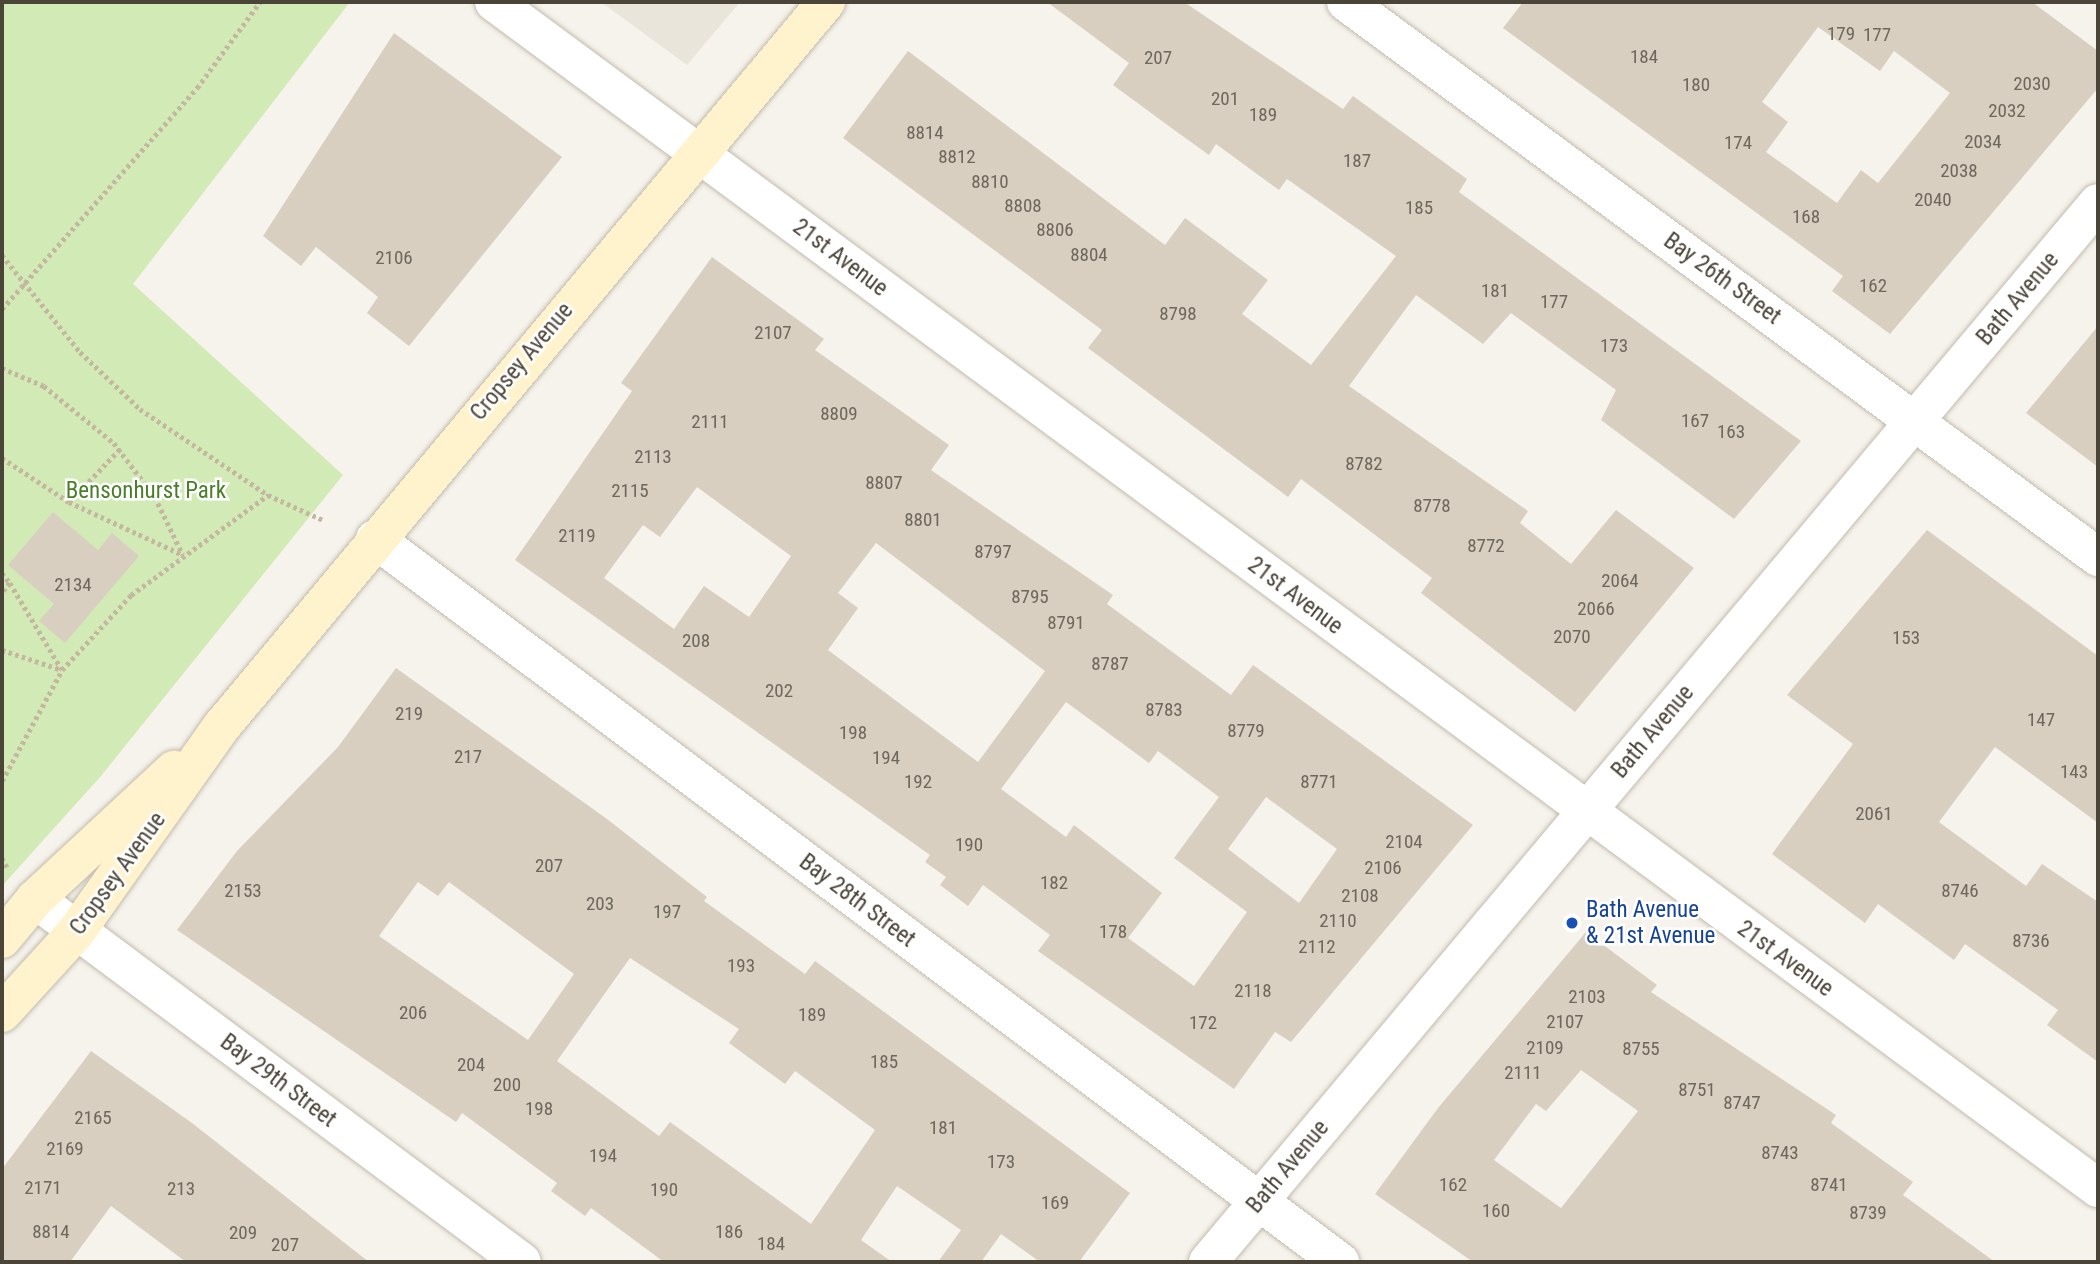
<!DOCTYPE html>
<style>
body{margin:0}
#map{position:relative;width:2100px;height:1264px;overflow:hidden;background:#f6f3ec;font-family:"Roboto Condensed",sans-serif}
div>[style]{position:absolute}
.residential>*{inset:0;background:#eae5da}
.green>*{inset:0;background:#d2eab5}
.building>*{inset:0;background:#d8cfc1}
.path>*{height:4.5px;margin-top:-2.25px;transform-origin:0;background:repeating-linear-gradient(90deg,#c4b79f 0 3.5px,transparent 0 7px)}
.roads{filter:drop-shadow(0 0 2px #c2bbae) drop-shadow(0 0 2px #c2bbae)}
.minor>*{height:38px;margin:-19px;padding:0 19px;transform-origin:19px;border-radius:19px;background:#fff}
.tertiary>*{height:38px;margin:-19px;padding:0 19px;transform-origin:19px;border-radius:19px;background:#fff}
.secondary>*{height:38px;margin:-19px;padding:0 19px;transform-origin:19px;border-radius:19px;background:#fff3cd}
.dots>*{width:19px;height:19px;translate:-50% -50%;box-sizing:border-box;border:4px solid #fff;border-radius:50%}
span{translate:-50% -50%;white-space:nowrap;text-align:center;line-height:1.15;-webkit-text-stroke:5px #fff;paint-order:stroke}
.number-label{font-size:19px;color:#6e675b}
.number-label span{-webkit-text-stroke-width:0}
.street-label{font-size:23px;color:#4b4439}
.park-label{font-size:23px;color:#4a7f2a}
.transit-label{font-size:23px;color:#164399}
.left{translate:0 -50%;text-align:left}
.frame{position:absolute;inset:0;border:4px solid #4b4439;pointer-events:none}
</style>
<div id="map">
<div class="residential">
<div style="clip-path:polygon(601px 2px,740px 2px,687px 65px)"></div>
</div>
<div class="green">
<div style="clip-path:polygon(2px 2px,350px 2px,133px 284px,343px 475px,101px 776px,2px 886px)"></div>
</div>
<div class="building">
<div style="clip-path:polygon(1047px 2px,1184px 2px,1343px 109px,1353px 96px,1467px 179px,1459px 192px,1801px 441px,1734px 519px,1601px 420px,1616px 390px,1511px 313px,1483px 344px,1416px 295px,1349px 386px,1528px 511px,1520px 523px,1571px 564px,1616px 510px,1694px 568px,1575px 712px,1421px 593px,1432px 578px,1301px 479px,1288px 497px,1088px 348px,1102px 330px,843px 138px,908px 51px,1165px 245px,1185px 218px,1268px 280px,1242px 314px,1311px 365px,1396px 256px,1287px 179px,1279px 190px,1216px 144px,1209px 155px,1177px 132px,1113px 85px,1129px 63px)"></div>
<div style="clip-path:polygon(evenodd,1523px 2px,2032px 2px,2098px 51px,2098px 88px,1890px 334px,1832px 291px,1843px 276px,1503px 28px,1523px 2px,1818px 27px,1880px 71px,1894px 51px,1950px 93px,1878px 183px,1861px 170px,1837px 203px,1766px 152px,1788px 122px,1762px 102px,1818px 27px)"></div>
<div style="clip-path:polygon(394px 33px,562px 157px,409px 346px,367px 313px,378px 297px,316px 247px,301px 266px,263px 236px)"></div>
<div style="clip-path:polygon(evenodd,712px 257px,824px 339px,815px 350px,949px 445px,931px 470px,1113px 595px,1107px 604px,1231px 695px,1253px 665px,1473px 825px,1291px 1042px,1275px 1032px,1234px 1089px,1038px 951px,1050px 935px,983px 885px,968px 906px,940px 885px,946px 877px,925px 862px,930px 855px,515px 560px,632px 391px,621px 383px,712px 257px,697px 487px,791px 556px,749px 617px,704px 586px,674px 629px,604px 578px,643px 525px,660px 537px,697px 487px,712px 257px,876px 543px,1045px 671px,978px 762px,828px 650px,858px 608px,838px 593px,876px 543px,712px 257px,1066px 702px,1149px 763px,1158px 751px,1219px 797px,1174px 858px,1247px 912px,1194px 986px,1128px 938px,1162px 893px,1074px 825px,1066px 837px,1001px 789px,1066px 702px,712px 257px,1266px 797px,1337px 849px,1299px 903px,1228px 849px,1266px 797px)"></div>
<div style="clip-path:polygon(2098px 326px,2098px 467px,2026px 413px)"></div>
<div style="clip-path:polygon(53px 512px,98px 550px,112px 533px,139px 556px,65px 643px,39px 621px,54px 604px,8px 565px)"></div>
<div style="clip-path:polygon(1927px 530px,2098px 656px,2098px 823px,1995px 747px,1939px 822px,2026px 886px,2042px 864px,2098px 902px,2098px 1062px,2047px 1025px,2058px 1010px,1965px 944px,1954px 960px,1878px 904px,1865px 923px,1772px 854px,1853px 744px,1787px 695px)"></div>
<div style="clip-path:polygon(evenodd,396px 668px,607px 819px,707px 897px,704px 901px,805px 974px,815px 961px,1130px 1193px,1079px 1262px,1040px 1262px,1001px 1234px,981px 1262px,938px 1262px,961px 1230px,897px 1186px,861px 1240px,892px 1262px,664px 1262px,591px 1208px,585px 1216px,551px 1191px,557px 1183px,462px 1113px,456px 1122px,177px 930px,237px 851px,338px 747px,396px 668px,418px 882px,438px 896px,449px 882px,574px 974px,528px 1040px,379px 936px,418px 882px,396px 668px,630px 958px,739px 1029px,729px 1043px,785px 1084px,795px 1071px,875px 1130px,811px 1224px,670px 1122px,659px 1136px,557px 1061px,630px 958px)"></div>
<div style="clip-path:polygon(evenodd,1586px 932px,1657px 985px,1651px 992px,1836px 1115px,1831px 1123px,1913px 1182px,1903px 1195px,1995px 1262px,1473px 1262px,1375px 1194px,1438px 1108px,1586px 932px,1581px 1070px,1638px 1111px,1561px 1208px,1494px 1160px,1536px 1104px,1546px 1111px,1581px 1070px)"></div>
<div style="clip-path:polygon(91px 1051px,192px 1123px,369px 1262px,186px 1262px,111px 1206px,70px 1262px,2px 1262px,2px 1169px)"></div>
</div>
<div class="path">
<div style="left:2px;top:255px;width:124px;rotate:51.2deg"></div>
<div style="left:80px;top:352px;width:83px;rotate:43.5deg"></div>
<div style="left:140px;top:409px;width:154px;rotate:33.9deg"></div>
<div style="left:2px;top:309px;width:295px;rotate:-48.6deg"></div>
<div style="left:197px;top:88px;width:107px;rotate:-53.8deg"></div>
<div style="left:2px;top:368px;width:46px;rotate:23.2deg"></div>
<div style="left:44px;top:386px;width:90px;rotate:39.2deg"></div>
<div style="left:114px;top:443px;width:68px;rotate:52.8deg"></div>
<div style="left:155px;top:497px;width:64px;rotate:64.2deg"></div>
<div style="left:2px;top:458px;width:80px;rotate:33.3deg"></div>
<div style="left:69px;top:502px;width:74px;rotate:-46.1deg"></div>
<div style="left:69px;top:502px;width:126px;rotate:24.9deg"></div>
<div style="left:2px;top:573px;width:13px;rotate:51deg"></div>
<div style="left:10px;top:583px;width:13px;rotate:129deg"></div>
<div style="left:10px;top:583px;width:101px;rotate:59.1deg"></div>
<div style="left:2px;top:650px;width:63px;rotate:18.4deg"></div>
<div style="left:2px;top:781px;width:126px;rotate:-61.6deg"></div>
<div style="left:62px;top:670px;width:102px;rotate:-47.4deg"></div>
<div style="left:131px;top:595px;width:170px;rotate:-36.1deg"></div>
<div style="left:268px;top:495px;width:60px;rotate:24.4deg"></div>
<div style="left:2px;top:858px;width:13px;rotate:61deg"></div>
</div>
<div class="roads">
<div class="minor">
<div style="left:1346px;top:2px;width:935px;rotate:36.43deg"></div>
<div style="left:375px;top:539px;width:1206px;rotate:36.84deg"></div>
<div style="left:35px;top:899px;width:607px;rotate:36.7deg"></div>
</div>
<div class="tertiary">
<div style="left:494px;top:2px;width:1995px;rotate:36.48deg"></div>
<div style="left:1208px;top:1262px;width:1383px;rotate:-49.96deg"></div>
</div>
<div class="secondary">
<div style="left:2px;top:939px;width:52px;rotate:-50.5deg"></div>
<div style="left:35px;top:899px;width:190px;rotate:-42.9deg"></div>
<div style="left:2px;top:1013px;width:110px;rotate:-47.6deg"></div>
<div style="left:76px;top:932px;width:252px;rotate:-54.7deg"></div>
<div style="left:222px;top:726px;width:943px;rotate:-50.16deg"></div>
</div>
</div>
<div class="dots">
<div style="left:1572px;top:923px;background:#1a4fb4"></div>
</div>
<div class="number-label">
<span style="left:1841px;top:34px">179</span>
<span style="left:1877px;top:35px">177</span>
<span style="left:1644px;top:57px">184</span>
<span style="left:1158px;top:58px">207</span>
<span style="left:2032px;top:84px">2030</span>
<span style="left:1696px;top:85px">180</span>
<span style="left:1225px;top:99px">201</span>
<span style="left:2007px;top:111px">2032</span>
<span style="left:1263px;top:115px">189</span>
<span style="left:925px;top:133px">8814</span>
<span style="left:1983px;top:142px">2034</span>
<span style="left:1738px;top:143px">174</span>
<span style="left:957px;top:157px">8812</span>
<span style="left:1357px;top:161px">187</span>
<span style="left:1959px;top:171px">2038</span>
<span style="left:990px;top:182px">8810</span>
<span style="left:1933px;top:200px">2040</span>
<span style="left:1023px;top:206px">8808</span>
<span style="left:1419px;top:208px">185</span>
<span style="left:1806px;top:217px">168</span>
<span style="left:1055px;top:230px">8806</span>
<span style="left:1089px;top:255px">8804</span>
<span style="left:394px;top:258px">2106</span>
<span style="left:1873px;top:286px">162</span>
<span style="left:1495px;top:291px">181</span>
<span style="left:1554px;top:302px">177</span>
<span style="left:1178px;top:314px">8798</span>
<span style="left:773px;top:333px">2107</span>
<span style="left:1614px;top:346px">173</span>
<span style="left:839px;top:414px">8809</span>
<span style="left:1695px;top:421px">167</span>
<span style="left:710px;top:422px">2111</span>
<span style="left:1731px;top:432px">163</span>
<span style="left:653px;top:457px">2113</span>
<span style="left:1364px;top:464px">8782</span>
<span style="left:884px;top:483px">8807</span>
<span style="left:630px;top:491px">2115</span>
<span style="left:1432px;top:506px">8778</span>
<span style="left:923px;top:520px">8801</span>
<span style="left:577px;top:536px">2119</span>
<span style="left:1486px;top:546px">8772</span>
<span style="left:993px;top:552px">8797</span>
<span style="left:1620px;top:581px">2064</span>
<span style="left:73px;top:585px">2134</span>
<span style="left:1030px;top:597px">8795</span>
<span style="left:1596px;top:609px">2066</span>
<span style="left:1066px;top:623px">8791</span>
<span style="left:1572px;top:637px">2070</span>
<span style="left:1906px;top:638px">153</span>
<span style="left:696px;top:641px">208</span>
<span style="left:1110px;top:664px">8787</span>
<span style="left:779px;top:691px">202</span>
<span style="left:1164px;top:710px">8783</span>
<span style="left:409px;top:714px">219</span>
<span style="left:2041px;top:720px">147</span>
<span style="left:1246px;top:731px">8779</span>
<span style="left:853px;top:733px">198</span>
<span style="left:468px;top:757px">217</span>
<span style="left:886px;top:758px">194</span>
<span style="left:2074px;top:772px">143</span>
<span style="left:918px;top:782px">192</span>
<span style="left:1319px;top:782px">8771</span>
<span style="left:1874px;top:814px">2061</span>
<span style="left:1404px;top:842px">2104</span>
<span style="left:969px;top:845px">190</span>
<span style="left:549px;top:866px">207</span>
<span style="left:1383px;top:868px">2106</span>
<span style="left:1054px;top:883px">182</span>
<span style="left:243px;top:891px">2153</span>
<span style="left:1960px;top:891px">8746</span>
<span style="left:1360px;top:896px">2108</span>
<span style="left:600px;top:904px">203</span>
<span style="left:667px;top:912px">197</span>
<span style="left:1338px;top:921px">2110</span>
<span style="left:1113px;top:932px">178</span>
<span style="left:2031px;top:941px">8736</span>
<span style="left:1317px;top:947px">2112</span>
<span style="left:741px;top:966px">193</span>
<span style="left:1253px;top:991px">2118</span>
<span style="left:1587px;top:997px">2103</span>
<span style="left:413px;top:1013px">206</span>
<span style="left:812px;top:1015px">189</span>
<span style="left:1565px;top:1022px">2107</span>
<span style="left:1203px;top:1023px">172</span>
<span style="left:1545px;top:1048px">2109</span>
<span style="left:1641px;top:1049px">8755</span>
<span style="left:884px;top:1062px">185</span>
<span style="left:471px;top:1065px">204</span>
<span style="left:1523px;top:1073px">2111</span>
<span style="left:507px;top:1085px">200</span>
<span style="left:1697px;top:1090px">8751</span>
<span style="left:1742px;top:1103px">8747</span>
<span style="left:539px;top:1109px">198</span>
<span style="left:93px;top:1118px">2165</span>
<span style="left:943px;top:1128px">181</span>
<span style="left:65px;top:1149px">2169</span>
<span style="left:1780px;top:1153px">8743</span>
<span style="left:603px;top:1156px">194</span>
<span style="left:1001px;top:1162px">173</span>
<span style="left:1453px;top:1185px">162</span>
<span style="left:1829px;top:1185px">8741</span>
<span style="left:43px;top:1188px">2171</span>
<span style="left:181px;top:1189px">213</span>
<span style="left:664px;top:1190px">190</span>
<span style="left:1055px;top:1203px">169</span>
<span style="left:1496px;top:1211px">160</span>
<span style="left:1868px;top:1213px">8739</span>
<span style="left:51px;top:1232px">8814</span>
<span style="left:729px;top:1232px">186</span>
<span style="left:243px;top:1233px">209</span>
<span style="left:771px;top:1244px">184</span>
<span style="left:285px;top:1245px">207</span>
</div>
<div class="street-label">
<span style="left:840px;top:258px;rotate:37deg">21st Avenue</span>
<span style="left:1722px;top:279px;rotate:36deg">Bay 26th Street</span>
<span style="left:2018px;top:299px;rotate:-50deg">Bath Avenue</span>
<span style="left:522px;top:362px;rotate:-50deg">Cropsey Avenue</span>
<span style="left:1295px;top:596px;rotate:37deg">21st Avenue</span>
<span style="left:1653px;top:732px;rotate:-50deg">Bath Avenue</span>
<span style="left:118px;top:874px;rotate:-54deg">Cropsey Avenue</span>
<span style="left:857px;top:901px;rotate:37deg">Bay 28th Street</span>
<span style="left:1785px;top:959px;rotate:36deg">21st Avenue</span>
<span style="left:278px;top:1081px;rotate:37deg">Bay 29th Street</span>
<span style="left:1288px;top:1167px;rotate:-50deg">Bath Avenue</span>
</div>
<div class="park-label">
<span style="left:146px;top:491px">Bensonhurst Park</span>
</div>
<div class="transit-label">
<span class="left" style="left:1586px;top:923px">Bath Avenue<br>&amp; 21st Avenue</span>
</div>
<div class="frame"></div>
</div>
